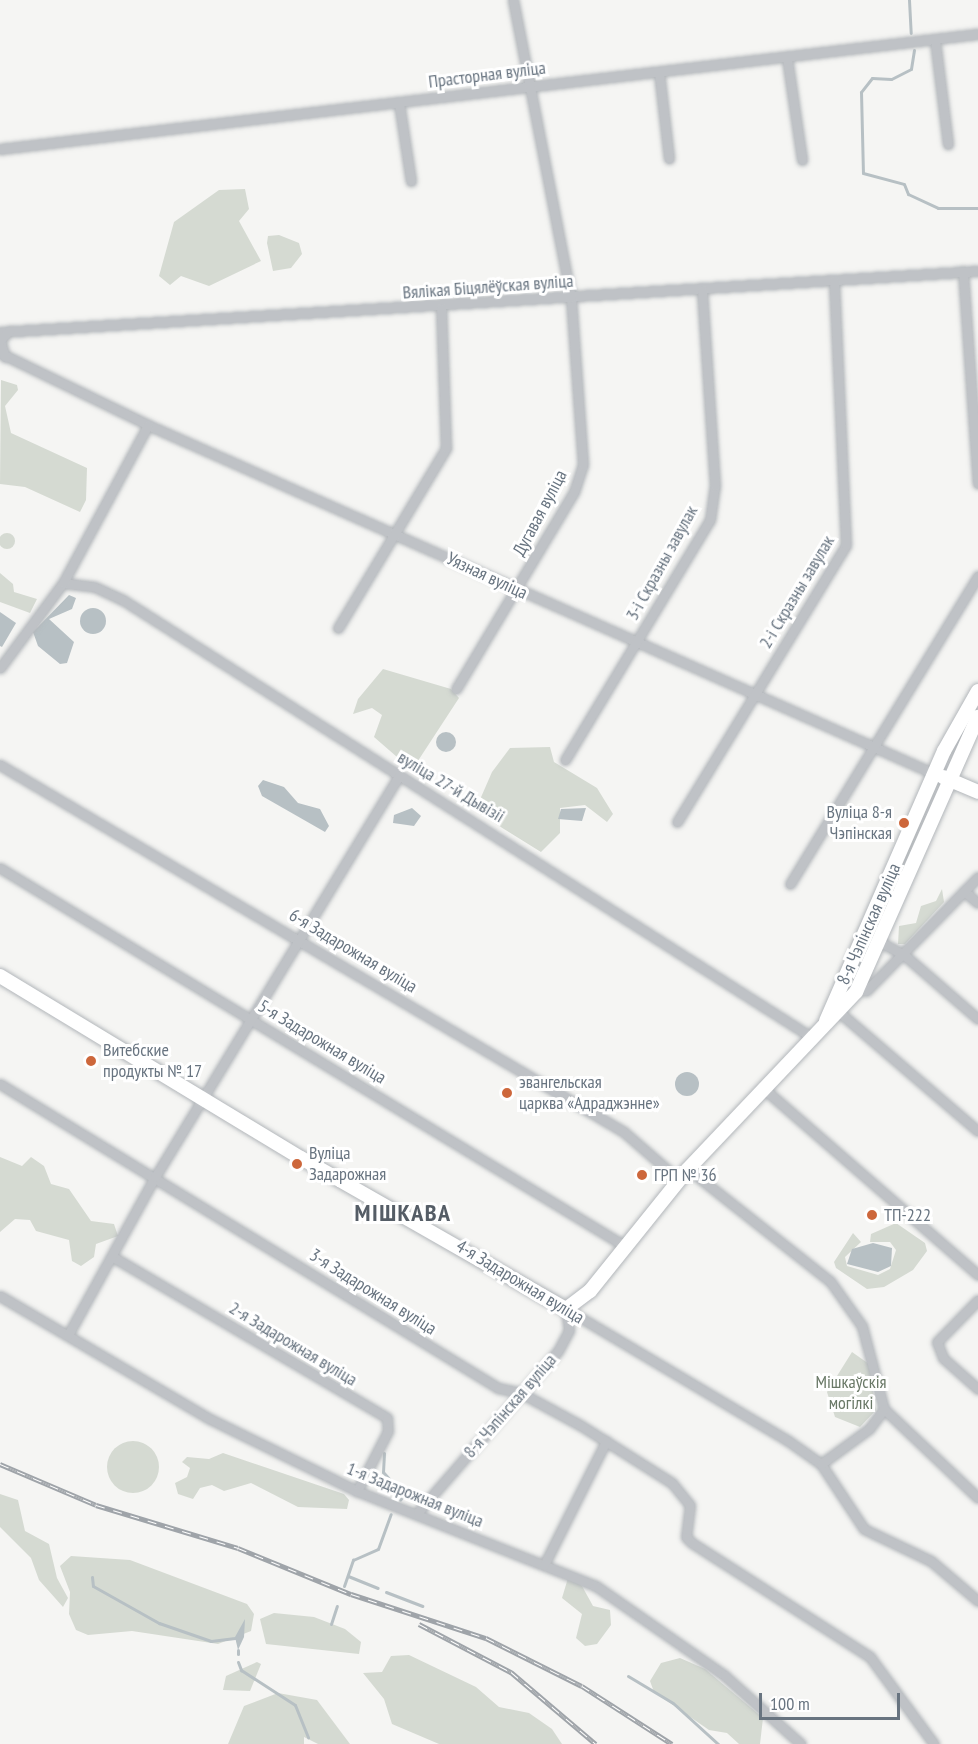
<!DOCTYPE html>
<meta charset="utf-8">
<style>
body{margin:0}
#map{position:relative;width:978px;height:1744px;overflow:hidden;background:#f5f5f3;font-family:"PT Sans Narrow",sans-serif}
div>[style]{position:absolute}
.green>*{inset:0;background:#d5dad2}
.round{border-radius:50%}
.water>*{inset:0;background:#b7c0c4}
.stream>*{height:3px;margin:-1.5px;padding:0 1.5px;transform-origin:1.5px;border-radius:1.5px;background:#b7c0c4}
.roads{filter:drop-shadow(0 0 2px #b2b6ba) drop-shadow(0 0 2px #b2b6ba)}
.minor>*{height:9px;margin:-4.5px;padding:0 4.5px;transform-origin:4.5px;border-radius:4.5px;background:#bfc2c6}
.secondary>*{height:14px;margin:-7px;padding:0 7px;transform-origin:7px;border-radius:7px;background:#fff}
.rail>*{height:5px;margin-top:-2.5px;transform-origin:0;background:repeating-linear-gradient(90deg,#fff 0 9px,#9fa4a9 0 18px);box-sizing:border-box;border-block:2px solid #9fa4a9}
.dots>*{width:16px;height:16px;translate:-50% -50%;box-sizing:border-box;border:3px solid #fff;border-radius:50%}
span{translate:-50% -50%;white-space:nowrap;text-align:center;line-height:1.15;-webkit-text-stroke:6px #fff;paint-order:stroke}
.street-label{font-size:18px;color:#687480}
.poi-label{font-size:18px;color:#687480}
.right{translate:-100% -50%;text-align:right}
.left{translate:0 -50%;text-align:left}
.park-label{font-size:18px;color:#697866}
.district-label{font-size:24px;color:#555d66;font-weight:700;letter-spacing:1.5px}
.scale{position:absolute;left:759px;top:1693px;width:141px;height:27px;box-sizing:border-box;border:3px solid #687480;border-top:0;padding-left:8px;font-size:18px;line-height:21px;white-space:nowrap;color:#687480;-webkit-text-stroke:4px #fff;paint-order:stroke}
</style>
<div id="map">
<div class="green">
<div style="clip-path:polygon(245px 189px,249px 209px,239px 221px,261px 261px,209px 286px,181px 276px,170px 285px,159px 276px,174px 222px,219px 190px)"></div>
<div style="clip-path:polygon(279px 235px,299px 243px,302px 254px,291px 268px,273px 271px,267px 243px,268px 236px)"></div>
<div style="clip-path:polygon(1px 380px,17px 385px,18px 390px,5px 406px,11px 433px,87px 468px,86px 500px,80px 512px,25px 487px,0 484px)"></div>
<div class="round" style="left:-1px;top:533px;width:16px;height:16px"></div>
<div style="clip-path:polygon(0 573px,13px 584px,14px 592px,37px 599px,30px 613px,0 602px)"></div>
<div style="clip-path:polygon(383px 669px,451px 689px,459px 698px,412px 770px,374px 737px,382px 715px,372px 708px,353px 714px,358px 699px)"></div>
<div style="clip-path:polygon(550px 747px,554px 762px,597px 788px,613px 814px,607px 822px,585px 805px,560px 808px,560px 833px,541px 852px,475px 811px,492px 772px,510px 748px)"></div>
<div style="clip-path:polygon(928px 806px,859px 973px,856px 971px)"></div>
<div style="clip-path:polygon(942px 889px,944px 902px,905px 944px,898px 944px,899px 926px,916px 923px,921px 906px,936px 901px)"></div>
<div style="clip-path:polygon(0 1157px,22px 1166px,31px 1157px,44px 1166px,51px 1184px,69px 1189px,91px 1221px,114px 1224px,118px 1236px,96px 1244px,94px 1257px,81px 1266px,72px 1261px,69px 1240px,36px 1231px,30px 1220px,15px 1219px,0 1232px)"></div>
<div style="clip-path:polygon(896px 1223px,925px 1243px,927px 1251px,913px 1270px,884px 1287px,867px 1289px,836px 1268px,834px 1262px,853px 1233px,861px 1242px,845px 1257px,847px 1266px,878px 1275px,890px 1269px,896px 1250px,890px 1242px,870px 1242px,871px 1234px)"></div>
<div style="clip-path:polygon(852px 1352px,869px 1364px,876px 1410px,860px 1427px,835px 1417px,827px 1392px)"></div>
<div class="round" style="left:107px;top:1441px;width:52px;height:52px"></div>
<div style="clip-path:polygon(223px 1453px,344px 1494px,349px 1500px,347px 1509px,298px 1507px,251px 1483px,224px 1491px,212px 1485px,200px 1488px,193px 1499px,178px 1494px,175px 1483px,187px 1477px,190px 1468px,182px 1462px,187px 1457px,209px 1459px)"></div>
<div style="clip-path:polygon(0 1494px,18px 1500px,25px 1531px,49px 1544px,57px 1578px,68px 1598px,63px 1607px,39px 1580px,31px 1558px,0 1527px)"></div>
<div style="clip-path:polygon(71px 1556px,130px 1560px,247px 1604px,254px 1614px,251px 1631px,218px 1644px,132px 1631px,88px 1635px,76px 1630px,69px 1614px,70px 1592px,60px 1566px)"></div>
<div style="clip-path:polygon(568px 1578px,582px 1586px,593px 1606px,610px 1610px,611px 1625px,597px 1644px,585px 1646px,576px 1638px,582px 1614px,562px 1598px)"></div>
<div style="clip-path:polygon(274px 1613px,314px 1617px,345px 1629px,361px 1642px,359px 1654px,266px 1644px,260px 1619px)"></div>
<div style="clip-path:polygon(409px 1655px,476px 1687px,499px 1707px,529px 1713px,552px 1729px,562px 1744px,439px 1744px,392px 1724px,384px 1699px,363px 1673px,382px 1672px,391px 1656px)"></div>
<div style="clip-path:polygon(680px 1658px,705px 1669px,763px 1718px,760px 1744px,739px 1744px,727px 1733px,709px 1730px,654px 1692px,650px 1681px,661px 1663px)"></div>
<div style="clip-path:polygon(257px 1662px,261px 1664px,250px 1691px,223px 1690px,226px 1676px)"></div>
<div style="clip-path:polygon(278px 1693px,317px 1700px,350px 1744px,318px 1744px,304px 1737px,304px 1744px,228px 1744px,244px 1706px)"></div>
</div>
<div class="water">
<div style="clip-path:polygon(69px 595px,76px 598px,72px 609px,49px 619px,74px 642px,67px 663px,60px 664px,38px 646px,33px 632px)"></div>
<div class="round" style="left:80px;top:608px;width:26px;height:26px"></div>
<div style="clip-path:polygon(0 612px,16px 623px,2px 647px,0 646px)"></div>
<div class="round" style="left:436px;top:732px;width:20px;height:20px"></div>
<div style="clip-path:polygon(263px 780px,284px 787px,298px 803px,320px 809px,329px 826px,325px 832px,262px 796px,258px 786px)"></div>
<div style="clip-path:polygon(412px 808px,421px 816px,414px 826px,393px 823px,394px 815px)"></div>
<div style="clip-path:polygon(586px 808px,582px 821px,558px 819px,561px 809px)"></div>
<div class="round" style="left:675px;top:1072px;width:24px;height:24px"></div>
<div style="clip-path:polygon(873px 1243px,892px 1248px,891px 1266px,878px 1272px,847px 1264px,852px 1249px)"></div>
<div style="clip-path:polygon(245px 1619px,244px 1637px,238px 1650px,235px 1637px)"></div>
</div>
<div class="stream">
<div style="left:909px;top:0;width:33px;rotate:87deg"></div>
<div style="left:914px;top:50px;width:19px;rotate:99deg"></div>
<div style="left:911px;top:69px;width:22px;rotate:153deg"></div>
<div style="left:891px;top:79px;width:19px;rotate:-177deg"></div>
<div style="left:872px;top:78px;width:18px;rotate:128deg"></div>
<div style="left:861px;top:92px;width:81px;rotate:88.6deg"></div>
<div style="left:863px;top:173px;width:42px;rotate:15deg"></div>
<div style="left:904px;top:184px;width:11px;rotate:68deg"></div>
<div style="left:908px;top:194px;width:33px;rotate:25deg"></div>
<div style="left:938px;top:208px;width:40px"></div>
<div style="left:384px;top:1453px;width:19px;rotate:93deg"></div>
<div style="left:383px;top:1472px;width:31px;rotate:48deg"></div>
<div style="left:404px;top:1495px;width:6px;rotate:129deg"></div>
<div style="left:348px;top:1576px;width:32px;rotate:22deg"></div>
<div style="left:92px;top:1577px;width:9px;rotate:84deg"></div>
<div style="left:93px;top:1586px;width:76px;rotate:29.3deg"></div>
<div style="left:159px;top:1623px;width:55px;rotate:19.1deg"></div>
<div style="left:211px;top:1641px;width:24px;rotate:-7deg"></div>
<div style="left:344px;top:1586px;width:28px;rotate:-71deg"></div>
<div style="left:353px;top:1560px;width:27px;rotate:-24deg"></div>
<div style="left:378px;top:1549px;width:37px;rotate:-70deg"></div>
<div style="left:386px;top:1592px;width:39px;rotate:21deg"></div>
<div style="left:331px;top:1624px;width:19px;rotate:-72deg"></div>
<div style="left:238px;top:1654px;width:4px;rotate:-90deg"></div>
<div style="left:238px;top:1662px;width:9px;rotate:69deg"></div>
<div style="left:241px;top:1670px;width:64px;rotate:32.9deg"></div>
<div style="left:295px;top:1705px;width:35px;rotate:68deg"></div>
<div style="left:628px;top:1676px;width:52px;rotate:31deg"></div>
<div style="left:673px;top:1703px;width:61px;rotate:42.3deg"></div>
</div>
<div class="roads">
<div class="minor">
<div style="left:935px;top:40px;width:105px;rotate:82.9deg"></div>
<div style="left:787px;top:58px;width:103px;rotate:81.6deg"></div>
<div style="left:659px;top:72px;width:87px;rotate:83.4deg"></div>
<div style="left:399px;top:103px;width:79px;rotate:81.3deg"></div>
<div style="left:0;top:149px;width:985px;rotate:-6.71deg"></div>
<div style="left:963px;top:271px;width:213px;rotate:86deg"></div>
<div style="left:0;top:332px;width:980px;rotate:-3.57deg"></div>
<div style="left:0;top:353px;width:165px;rotate:25.9deg"></div>
<div style="left:148px;top:425px;width:861px;rotate:23.92deg"></div>
<div style="left:5px;top:357px;width:18px;rotate:-106deg"></div>
<div style="left:0;top:340px;width:13px;rotate:-45deg"></div>
<div style="left:63px;top:583px;width:32px;rotate:7deg"></div>
<div style="left:95px;top:587px;width:31px;rotate:25deg"></div>
<div style="left:123px;top:600px;width:817px;rotate:32.41deg"></div>
<div style="left:338px;top:628px;width:210px;rotate:-59deg"></div>
<div style="left:446px;top:448px;width:140px;rotate:-92deg"></div>
<div style="left:0;top:668px;width:106px;rotate:-53.5deg"></div>
<div style="left:63px;top:583px;width:179px;rotate:-61.7deg"></div>
<div style="left:456px;top:689px;width:230px;rotate:-59.1deg"></div>
<div style="left:574px;top:492px;width:28px;rotate:-72deg"></div>
<div style="left:583px;top:465px;width:167px;rotate:-94.1deg"></div>
<div style="left:571px;top:298px;width:304px;rotate:-101deg"></div>
<div style="left:565px;top:760px;width:280px;rotate:-58.9deg"></div>
<div style="left:710px;top:520px;width:34px;rotate:-82deg"></div>
<div style="left:715px;top:486px;width:196px;rotate:-93.8deg"></div>
<div style="left:0;top:765px;width:724px;rotate:30.46deg"></div>
<div style="left:624px;top:1132px;width:73px;rotate:41.1deg"></div>
<div style="left:677px;top:822px;width:324px;rotate:-58.6deg"></div>
<div style="left:846px;top:545px;width:265px;rotate:-92.6deg"></div>
<div style="left:0;top:868px;width:730px;rotate:31.17deg"></div>
<div style="left:790px;top:884px;width:361px;rotate:-58.6deg"></div>
<div style="left:964px;top:891px;width:18px;rotate:41deg"></div>
<div style="left:880px;top:942px;width:26px;rotate:28deg"></div>
<div style="left:903px;top:954px;width:99px;rotate:40.9deg"></div>
<div style="left:866px;top:991px;width:160px;rotate:-45.5deg"></div>
<div style="left:839px;top:1012px;width:183px;rotate:40.6deg"></div>
<div style="left:0;top:1084px;width:583px;rotate:31.4deg"></div>
<div style="left:498px;top:1388px;width:24px;rotate:12deg"></div>
<div style="left:521px;top:1393px;width:67px;rotate:28.5deg"></div>
<div style="left:580px;top:1425px;width:109px;rotate:32.2deg"></div>
<div style="left:672px;top:1483px;width:28px;rotate:51deg"></div>
<div style="left:690px;top:1505px;width:32px;rotate:97deg"></div>
<div style="left:686px;top:1537px;width:8px;rotate:45deg"></div>
<div style="left:692px;top:1543px;width:211px;rotate:32.6deg"></div>
<div style="left:870px;top:1657px;width:108px;rotate:53.7deg"></div>
<div style="left:763px;top:1088px;width:285px;rotate:41deg"></div>
<div style="left:688px;top:1169px;width:181px;rotate:38.3deg"></div>
<div style="left:830px;top:1281px;width:55px;rotate:54.6deg"></div>
<div style="left:862px;top:1326px;width:86px;rotate:75.2deg"></div>
<div style="left:884px;top:1409px;width:129px;rotate:43.4deg"></div>
<div style="left:113px;top:1257px;width:318px;rotate:30.4deg"></div>
<div style="left:387px;top:1418px;width:13px;rotate:86deg"></div>
<div style="left:388px;top:1431px;width:68px;rotate:117.3deg"></div>
<div style="left:0;top:1296px;width:243px;rotate:30.4deg"></div>
<div style="left:210px;top:1419px;width:164px;rotate:26.1deg"></div>
<div style="left:357px;top:1491px;width:257px;rotate:21.7deg"></div>
<div style="left:596px;top:1586px;width:156px;rotate:34.8deg"></div>
<div style="left:724px;top:1675px;width:103px;rotate:41.9deg"></div>
<div style="left:978px;top:1300px;width:59px;rotate:134.3deg"></div>
<div style="left:937px;top:1342px;width:17px;rotate:69deg"></div>
<div style="left:943px;top:1358px;width:47px;rotate:41.5deg"></div>
<div style="left:566px;top:1309px;width:257px;rotate:30.7deg"></div>
<div style="left:787px;top:1440px;width:42px;rotate:35.2deg"></div>
<div style="left:821px;top:1464px;width:78px;rotate:56.5deg"></div>
<div style="left:864px;top:1529px;width:74px;rotate:25.5deg"></div>
<div style="left:931px;top:1561px;width:62px;rotate:40.4deg"></div>
<div style="left:68px;top:1335px;width:180px;rotate:-61.2deg"></div>
<div style="left:155px;top:1177px;width:470px;rotate:-58.7deg"></div>
<div style="left:821px;top:1464px;width:59px;rotate:-36.1deg"></div>
<div style="left:869px;top:1429px;width:25px;rotate:-53deg"></div>
<div style="left:418px;top:1512px;width:213px;rotate:-49deg"></div>
<div style="left:558px;top:1351px;width:24px;rotate:-62deg"></div>
<div style="left:569px;top:1330px;width:21px;rotate:-98deg"></div>
<div style="left:544px;top:1565px;width:139px;rotate:-63.4deg"></div>
</div>
<div class="secondary">
<div style="left:943px;top:777px;width:38px;rotate:23deg"></div>
<div style="left:0;top:976px;width:352px;rotate:31.2deg"></div>
<div style="left:301px;top:1158px;width:305px;rotate:29.7deg"></div>
<div style="left:566px;top:1309px;width:30px;rotate:-37deg"></div>
<div style="left:590px;top:1291px;width:156px;rotate:-51.2deg"></div>
<div style="left:688px;top:1169px;width:244px;rotate:-46.5deg"></div>
<div style="left:856px;top:992px;width:301px;rotate:-66.1deg"></div>
<div style="left:826px;top:1021px;width:295px;rotate:-66.4deg"></div>
<div style="left:944px;top:751px;width:69px;rotate:-60.5deg"></div>
</div>
</div>
<div class="rail">
<div style="left:0;top:1464px;width:104px;rotate:23.1deg"></div>
<div style="left:96px;top:1505px;width:148px;rotate:16.8deg"></div>
<div style="left:238px;top:1548px;width:122px;rotate:22.2deg"></div>
<div style="left:351px;top:1594px;width:142px;rotate:18.1deg"></div>
<div style="left:486px;top:1638px;width:107px;rotate:26.6deg"></div>
<div style="left:582px;top:1686px;width:107px;rotate:32.8deg"></div>
<div style="left:419px;top:1624px;width:104px;rotate:27.6deg"></div>
<div style="left:511px;top:1672px;width:111px;rotate:40.3deg"></div>
</div>
<div class="dots">
<div style="left:904px;top:823px;background:#cd673b"></div>
<div style="left:91px;top:1061px;background:#cd673b"></div>
<div style="left:507px;top:1093px;background:#cd673b"></div>
<div style="left:297px;top:1164px;background:#cd673b"></div>
<div style="left:642px;top:1175px;background:#cd673b"></div>
<div style="left:872px;top:1215px;background:#cd673b"></div>
</div>
<div class="street-label">
<span style="left:487px;top:75px;rotate:-7deg">Прасторная вуліца</span>
<span style="left:488px;top:287px;rotate:-4deg">Вялікая Біцялёўская вуліца</span>
<span style="left:540px;top:513px;rotate:-62deg">Дугавая вуліца</span>
<span style="left:662px;top:563px;rotate:-61deg">3-і Скразны завулак</span>
<span style="left:487px;top:576px;rotate:25deg">Уязная вуліца</span>
<span style="left:797px;top:592px;rotate:-59deg">2-і Скразны завулак</span>
<span style="left:451px;top:787px;rotate:31deg">вуліца 27-й Дывізіі</span>
<span style="left:869px;top:924px;rotate:-66deg">8-я Чэпінская вуліца</span>
<span style="left:353px;top:951px;rotate:31deg">6-я Задарожная вуліца</span>
<span style="left:322px;top:1042px;rotate:31deg">5-я Задарожная вуліца</span>
<span style="left:520px;top:1282px;rotate:31deg">4-я Задарожная вуліца</span>
<span style="left:373px;top:1292px;rotate:32deg">3-я Задарожная вуліца</span>
<span style="left:293px;top:1344px;rotate:31deg">2-я Задарожная вуліца</span>
<span style="left:510px;top:1406px;rotate:-49deg">8-я Чэпінская вуліца</span>
<span style="left:415px;top:1495px;rotate:22deg">1-я Задарожная вуліца</span>
</div>
<div class="poi-label">
<span class="right" style="left:892px;top:823px">Вуліца 8-я<br>Чэпінская</span>
<span class="left" style="left:103px;top:1061px">Витебские<br>продукты № 17</span>
<span class="left" style="left:519px;top:1093px">эвангельская<br>царква «Адраджэнне»</span>
<span class="left" style="left:309px;top:1164px">Вуліца<br>Задарожная</span>
<span class="left" style="left:654px;top:1175px">ГРП № 36</span>
<span class="left" style="left:884px;top:1215px">ТП-222</span>
</div>
<div class="park-label">
<span style="left:851px;top:1393px">Мішкаўскія<br>могілкі</span>
</div>
<div class="district-label">
<span style="left:403px;top:1213px">МІШКАВА</span>
</div>
<div class="scale">100 m</div>
</div>
